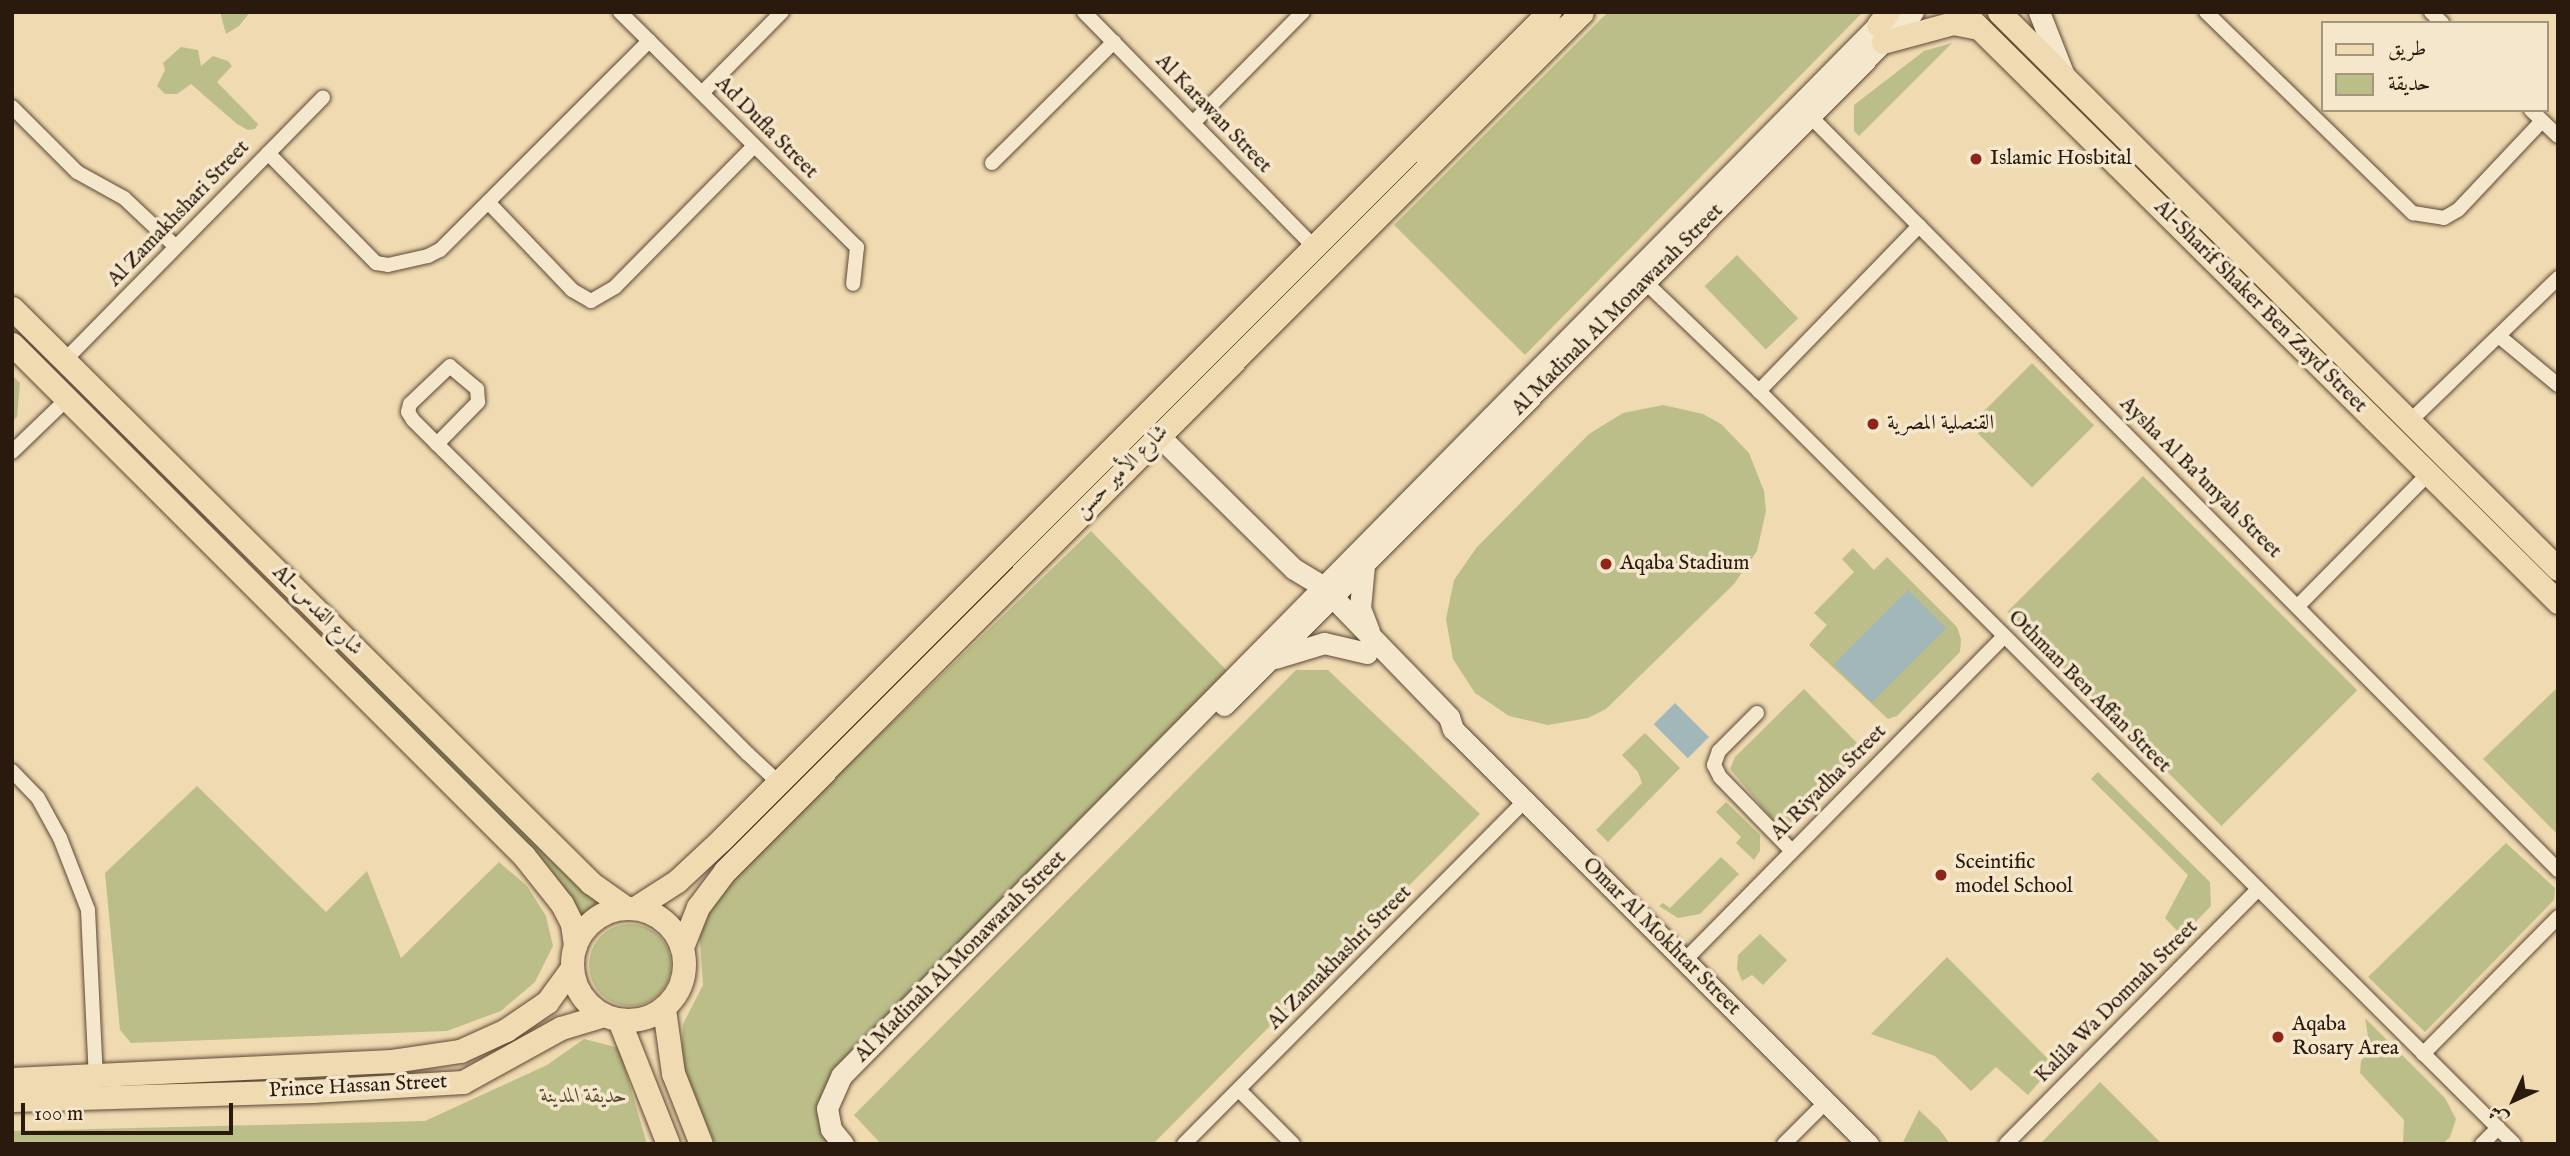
<!DOCTYPE html>
<meta charset="utf-8">
<style>
body{margin:0}
#map{position:relative;width:2570px;height:1156px;overflow:hidden;background:#f0dab1;font-family:"IM FELL English",Amiri,serif}
div>[style]{position:absolute}
.green>*{inset:0;background:#bcbe89;transform-origin:0 0}
.round{border-radius:50%}
.water>*{inset:0;background:#a1b7b9;transform-origin:0 0}
.roads{filter:drop-shadow(0 0 2px #5c4936) drop-shadow(0 0 2px #5c4936)}
.street>*{height:14px;margin:-7px;padding:0 7px;transform-origin:7px;border-radius:7px;background:#f5e7cc}
.secondary>*{height:21px;margin:-10.5px;padding:0 10.5px;transform-origin:10.5px;border-radius:10.5px;background:#f5e7cc}
.primary>*{height:23px;margin:-11.5px;padding:0 11.5px;transform-origin:11.5px;border-radius:11.5px;background:#f0dab1}
.primary>.ring{margin:-11.5px;padding:0;box-sizing:content-box;background:none;border:23px solid #f0dab1;border-radius:50%}
.dots>*{width:19px;height:19px;translate:-50% -50%;box-sizing:border-box;border:4px solid #f5e7cc;border-radius:50%}
span{translate:-50% -50%;white-space:nowrap;text-align:center;line-height:1.15;-webkit-text-stroke:7px #f5e7cc;paint-order:stroke}
.street-label{font-size:21px;color:#2a190d}
.poi-label{font-size:21px;color:#2a190d}
.left{translate:0 -50%;text-align:left}
.park-label{font-size:21px;color:#564b32;font-style:italic}
.frame{position:absolute;inset:0;border:14px solid #2a190d;pointer-events:none}
.legend{position:absolute;left:2321px;top:21px;width:228px;height:91px;box-sizing:border-box;background:#f5e7cc;border:2px solid #a49580;margin:0;padding:9px 12px;list-style:none;font-size:21px;color:#2a190d}
.legend li{display:flex;align-items:center;gap:14px;height:35px}
.legend b{width:35px;border:2px solid #a49580}
.north{position:absolute;left:2479px;top:1065px;width:70px;height:70px;-webkit-text-stroke:5px #f5e7cc;paint-order:stroke;rotate:225deg;font-size:19px;font-weight:700;line-height:28px;text-align:center;color:#2a190d}
.north::after{content:'';display:block;margin:auto;width:24px;height:32px;background:#2a190d;clip-path:polygon(50% 0,100% 100%,50% 72%,0 100%)}
.scale{position:absolute;left:21px;top:1103px;width:212px;height:32px;box-sizing:border-box;border:4px solid #2a190d;border-top:0;padding-left:9px;font-size:21px;line-height:24px;white-space:nowrap;color:#2a190d;-webkit-text-stroke:5px #f5e7cc;paint-order:stroke}
</style>
<div id="map">
<div class="green">
<div style="clip-path:polygon(250px 12px,239px 26px,226px 34px,220px 12px)"></div>
<div style="clip-path:polygon(1608px 12px,1863px 12px,1525px 355px,1394px 225px)"></div>
<div style="clip-path:polygon(1952px 43px,1859px 136px,1854px 131px,1854px 105px,1924px 51px)"></div>
<div style="clip-path:polygon(181px 47px,198px 50px,201px 66px,213px 56px,228px 61px,232px 66px,217px 82px,258px 124px,255px 129px,248px 130px,237px 124px,191px 84px,177px 94px,165px 94px,157px 86px,165px 70px,163px 63px)"></div>
<div style="left:1737px;top:255px;width:88px;height:45px;rotate:46deg"></div>
<div style="clip-path:polygon(12px 326px,34px 341px,279px 587px,217px 530px,207px 529px,12px 332px)"></div>
<div style="left:2032px;top:363px;width:88px;height:88px;rotate:45deg"></div>
<div style="clip-path:polygon(12px 375px,20px 383px,17px 417px,12px 422px)"></div>
<div style="clip-path:polygon(1663px 405px,1703px 414px,1721px 424px,1749px 453px,1764px 491px,1766px 511px,1757px 551px,1734px 584px,1606px 709px,1588px 718px,1548px 725px,1509px 716px,1475px 693px,1453px 659px,1446px 619px,1454px 580px,1477px 547px,1589px 434px,1623px 413px)"></div>
<div style="left:2143px;top:476px;width:303px;height:192px;rotate:45deg"></div>
<div style="clip-path:polygon(1091px 531px,1232px 676px,826px 1092px,840px 1144px,715px 1144px,681px 1063px,683px 1024px,703px 985px,699px 928px,716px 892px)"></div>
<div style="clip-path:polygon(1853px 548px,1874px 570px,1887px 557px,1957px 627px,1961px 639px,1960px 652px,1897px 716px,1888px 719px,1809px 645px,1827px 625px,1814px 613px,1854px 572px,1842px 559px)"></div>
<div style="clip-path:polygon(302px 615px,353px 666px,376px 680px,600px 901px,581px 919px)"></div>
<div style="clip-path:polygon(1296px 670px,1328px 670px,1480px 814px,1153px 1144px,881px 1144px,854px 1115px)"></div>
<div style="clip-path:polygon(2558px 687px,2558px 835px,2483px 759px)"></div>
<div style="clip-path:polygon(1804px 689px,1863px 749px,1789px 824px,1783px 823px,1773px 820px,1730px 769px,1735px 757px)"></div>
<div style="clip-path:polygon(1645px 733px,1680px 768px,1608px 842px,1596px 830px,1642px 783px,1638px 772px,1622px 755px)"></div>
<div style="clip-path:polygon(2098px 772px,2210px 882px,2211px 906px,2182px 936px,2165px 918px,2188px 875px,2091px 779px)"></div>
<div style="clip-path:polygon(197px 786px,326px 912px,367px 871px,401px 958px,499px 862px,527px 886px,546px 916px,553px 946px,535px 982px,501px 1011px,447px 1031px,131px 1043px,120px 1030px,105px 873px)"></div>
<div style="clip-path:polygon(1726px 802px,1760px 835px,1760px 851px,1754px 860px,1736px 843px,1741px 837px,1716px 812px)"></div>
<div style="clip-path:polygon(2506px 843px,2555px 888px,2554px 900px,2425px 1032px,2368px 977px)"></div>
<div style="clip-path:polygon(1721px 857px,1739px 874px,1700px 914px,1678px 918px,1659px 906px,1663px 903px,1670px 908px)"></div>
<div class="round" style="left:589px;top:924px;width:82px;height:82px"></div>
<div style="clip-path:polygon(1760px 934px,1787px 960px,1763px 985px,1752px 975px,1742px 981px,1737px 969px,1738px 955px)"></div>
<div style="clip-path:polygon(1947px 957px,2054px 1065px,2028px 1095px,1996px 1067px,1971px 1091px,1935px 1056px,1871px 1034px)"></div>
<div style="clip-path:polygon(2365px 1018px,2445px 1098px,2456px 1119px,2450px 1137px,2443px 1144px,2403px 1144px,2404px 1120px,2360px 1073px,2361px 1061px,2370px 1049px)"></div>
<div style="clip-path:polygon(584px 1039px,619px 1048px,647px 1144px,12px 1144px,12px 1131px,425px 1121px,547px 1065px)"></div>
<div style="clip-path:polygon(2100px 1082px,2162px 1144px,2040px 1144px)"></div>
<div style="clip-path:polygon(1919px 1110px,1940px 1130px,1950px 1144px,1902px 1144px)"></div>
</div>
<div class="water">
<div style="left:1908px;top:590px;width:54px;height:105px;rotate:45deg"></div>
<div style="left:1675px;top:703px;width:48px;height:30px;rotate:45deg"></div>
</div>
<div class="roads">
<div class="street">
<div style="left:620px;top:12px;width:334px;rotate:44.8deg"></div>
<div style="left:857px;top:247px;width:37px;rotate:96deg"></div>
<div style="left:1084px;top:12px;width:326px;rotate:45.6deg"></div>
<div style="left:2206px;top:12px;width:289px;rotate:44.2deg"></div>
<div style="left:2413px;top:213px;width:31px;rotate:9deg"></div>
<div style="left:2444px;top:218px;width:16px;rotate:-30deg"></div>
<div style="left:2458px;top:210px;width:122px;rotate:-46.7deg"></div>
<div style="left:2431px;top:12px;width:16px;rotate:45deg"></div>
<div style="left:702px;top:93px;width:114px;rotate:-45.4deg"></div>
<div style="left:12px;top:107px;width:92px;rotate:45deg"></div>
<div style="left:77px;top:172px;width:54px;rotate:29deg"></div>
<div style="left:124px;top:198px;width:71px;rotate:43.3deg"></div>
<div style="left:2531px;top:110px;width:37px;rotate:44deg"></div>
<div style="left:1811px;top:117px;width:1061px;rotate:45.23deg"></div>
<div style="left:1193px;top:123px;width:156px;rotate:-45.3deg"></div>
<div style="left:268px;top:153px;width:154px;rotate:45.5deg"></div>
<div style="left:376px;top:263px;width:12px;rotate:9deg"></div>
<div style="left:388px;top:265px;width:41px;rotate:-12.7deg"></div>
<div style="left:428px;top:256px;width:13px;rotate:-27deg"></div>
<div style="left:440px;top:250px;width:296px;rotate:-45deg"></div>
<div style="left:992px;top:163px;width:172px;rotate:-44.8deg"></div>
<div style="left:488px;top:202px;width:122px;rotate:46.3deg"></div>
<div style="left:572px;top:290px;width:22px;rotate:30deg"></div>
<div style="left:591px;top:301px;width:28px;rotate:-30deg"></div>
<div style="left:615px;top:287px;width:198px;rotate:-45.4deg"></div>
<div style="left:1640px;top:277px;width:165px;rotate:43.8deg"></div>
<div style="left:1759px;top:391px;width:1066px;rotate:44.92deg"></div>
<div style="left:2500px;top:337px;width:75px;rotate:39.6deg"></div>
<div style="left:65px;top:360px;width:368px;rotate:-45.5deg"></div>
<div style="left:1759px;top:391px;width:230px;rotate:-45.9deg"></div>
<div style="left:2408px;top:423px;width:209px;rotate:-44deg"></div>
<div style="left:437px;top:444px;width:59px;rotate:-45.7deg"></div>
<div style="left:478px;top:402px;width:13px;rotate:-94deg"></div>
<div style="left:477px;top:389px;width:35px;rotate:-140deg"></div>
<div style="left:450px;top:366px;width:55px;rotate:136.5deg"></div>
<div style="left:410px;top:404px;width:8px;rotate:104deg"></div>
<div style="left:408px;top:412px;width:9px;rotate:58deg"></div>
<div style="left:413px;top:420px;width:34px;rotate:45deg"></div>
<div style="left:437px;top:444px;width:210px;rotate:44.8deg"></div>
<div style="left:586px;top:592px;width:229px;rotate:45deg"></div>
<div style="left:748px;top:754px;width:42px;rotate:43.1deg"></div>
<div style="left:12px;top:452px;width:76px;rotate:-43.9deg"></div>
<div style="left:2298px;top:606px;width:185px;rotate:-45.4deg"></div>
<div style="left:1757px;top:713px;width:54px;rotate:135deg"></div>
<div style="left:1719px;top:751px;width:15px;rotate:110deg"></div>
<div style="left:1714px;top:765px;width:13px;rotate:63deg"></div>
<div style="left:1720px;top:777px;width:103px;rotate:45.8deg"></div>
<div style="left:12px;top:771px;width:37px;rotate:46deg"></div>
<div style="left:38px;top:798px;width:46px;rotate:61.2deg"></div>
<div style="left:60px;top:838px;width:77px;rotate:68.7deg"></div>
<div style="left:88px;top:910px;width:171px;rotate:87.3deg"></div>
<div style="left:1685px;top:960px;width:455px;rotate:-45.4deg"></div>
<div style="left:2423px;top:1054px;width:192px;rotate:-45.4deg"></div>
<div style="left:1239px;top:1090px;width:76px;rotate:45deg"></div>
<div style="left:1184px;top:1144px;width:484px;rotate:-45.2deg"></div>
<div style="left:1784px;top:1144px;width:59px;rotate:-45deg"></div>
<div style="left:2006px;top:1144px;width:357px;rotate:-45.3deg"></div>
<div style="left:2482px;top:1144px;width:23px;rotate:-45deg"></div>
</div>
<div class="secondary">
<div style="left:2039px;top:12px;width:66px;rotate:68.5deg"></div>
<div style="left:1158px;top:435px;width:191px;rotate:44.6deg"></div>
<div style="left:1294px;top:569px;width:31px;rotate:31deg"></div>
<div style="left:1321px;top:585px;width:184px;rotate:45.9deg"></div>
<div style="left:1449px;top:717px;width:13px;rotate:72deg"></div>
<div style="left:1453px;top:729px;width:587px;rotate:45deg"></div>
<div style="left:1364px;top:565px;width:43px;rotate:95.3deg"></div>
<div style="left:1360px;top:608px;width:25px;rotate:69deg"></div>
<div style="left:1275px;top:658px;width:51px;rotate:-17deg"></div>
<div style="left:1324px;top:643px;width:44px;rotate:13.1deg"></div>
<div style="left:1224px;top:705px;width:977px;rotate:-45.17deg"></div>
<div style="left:843px;top:1144px;width:19px;rotate:-129deg"></div>
<div style="left:831px;top:1129px;width:21px;rotate:-101deg"></div>
<div style="left:827px;top:1108px;width:35px;rotate:-66deg"></div>
<div style="left:841px;top:1076px;width:1492px;rotate:-45.38deg"></div>
</div>
<div class="primary">
<div style="left:1963px;top:12px;width:838px;rotate:44.76deg"></div>
<div style="left:1999px;top:12px;width:789px;rotate:44.9deg"></div>
<div style="left:1878px;top:25px;width:16px;rotate:-52deg"></div>
<div style="left:1883px;top:42px;width:73px;rotate:-15.2deg"></div>
<div style="left:1953px;top:23px;width:26px;rotate:11deg"></div>
<div style="left:12px;top:308px;width:816px;rotate:44.8deg"></div>
<div style="left:591px;top:883px;width:43px;rotate:35.5deg"></div>
<div style="left:12px;top:344px;width:724px;rotate:45deg"></div>
<div style="left:524px;top:856px;width:61px;rotate:51.6deg"></div>
<div style="left:562px;top:904px;width:22px;rotate:63deg"></div>
<div style="left:572px;top:924px;width:22px;rotate:82deg"></div>
<div class="ring" style="left:572px;top:908px;width:89px;height:89px"></div>
<div style="left:635px;top:908px;width:50px;rotate:-32.7deg"></div>
<div style="left:677px;top:881px;width:62px;rotate:-43deg"></div>
<div style="left:722px;top:839px;width:1170px;rotate:-45deg"></div>
<div style="left:682px;top:947px;width:43px;rotate:-68.2deg"></div>
<div style="left:698px;top:907px;width:45px;rotate:-53.1deg"></div>
<div style="left:725px;top:871px;width:1213px;rotate:-45.07deg"></div>
<div style="left:664px;top:1009px;width:65px;rotate:82deg"></div>
<div style="left:673px;top:1073px;width:76px;rotate:68.5deg"></div>
<div style="left:619px;top:1020px;width:133px;rotate:68.4deg"></div>
<div style="left:12px;top:1079px;width:380px;rotate:-2.7deg"></div>
<div style="left:392px;top:1061px;width:69px;rotate:-8.4deg"></div>
<div style="left:460px;top:1051px;width:51px;rotate:-24.5deg"></div>
<div style="left:506px;top:1030px;width:50px;rotate:-34.3deg"></div>
<div style="left:547px;top:1002px;width:42px;rotate:-53.7deg"></div>
<div style="left:12px;top:1100px;width:300px;rotate:-1.7deg"></div>
<div style="left:312px;top:1091px;width:151px;rotate:-3.4deg"></div>
<div style="left:463px;top:1082px;width:112px;rotate:-28.9deg"></div>
<div style="left:561px;top:1028px;width:45px;rotate:-16.8deg"></div>
</div>
</div>
<div class="dots">
<div style="left:1976px;top:159px;background:#8f2418"></div>
<div style="left:1873px;top:424px;background:#8f2418"></div>
<div style="left:1606px;top:564px;background:#8f2418"></div>
<div style="left:1941px;top:875px;background:#8f2418"></div>
<div style="left:2278px;top:1037px;background:#8f2418"></div>
</div>
<div class="street-label">
<span style="left:1213px;top:114px;rotate:46deg">Al Karawan Street</span>
<span style="left:766px;top:128px;rotate:45deg">Ad Dufla Street</span>
<span style="left:179px;top:214px;rotate:-46deg">Al Zamakhshari Street</span>
<span style="left:2260px;top:307px;rotate:45deg">Al-Sharif Shaker Ben Zayd Street</span>
<span style="left:1618px;top:310px;rotate:-45deg">Al Madinah Al Monawarah Street</span>
<span style="left:1122px;top:472px;rotate:-45deg">شارع الأمير حسن</span>
<span style="left:2200px;top:478px;rotate:45deg">Aysha Al Ba'unyah Street</span>
<span style="left:317px;top:611px;rotate:45deg">Al-شارع القدس</span>
<span style="left:2089px;top:692px;rotate:45deg">Othman Ben Affan Street</span>
<span style="left:1829px;top:783px;rotate:-45deg">Al Riyadha Street</span>
<span style="left:1661px;top:937px;rotate:45deg">Omar Al Mokhtar Street</span>
<span style="left:961px;top:957px;rotate:-45deg">Al Madinah Al Monawarah Street</span>
<span style="left:1340px;top:958px;rotate:-45deg">Al Zamakhashri Street</span>
<span style="left:2117px;top:1002px;rotate:-45deg">Kalila Wa Domnah Street</span>
<span style="left:358px;top:1087px;rotate:-3deg">Prince Hassan Street</span>
</div>
<div class="poi-label">
<span class="left" style="left:1990px;top:159px">Islamic Hosbital</span>
<span class="left" style="left:1887px;top:424px">القنصلية المصرية</span>
<span class="left" style="left:1620px;top:564px">Aqaba Stadium</span>
<span class="left" style="left:1955px;top:875px">Sceintific<br>model School</span>
<span class="left" style="left:2292px;top:1037px">Aqaba<br>Rosary Area</span>
</div>
<div class="park-label">
<span style="left:584px;top:1097px">حديقة المدينة</span>
</div>
<div class="frame"></div>
<ul class="legend">
<li><b style="height:9px;background:#f0dab1"></b>طريق</li>
<li><b style="height:19px;background:#bcbe89"></b>حديقة</li>
</ul>
<div class="north">ش</div>
<div class="scale">100 m</div>
</div>
